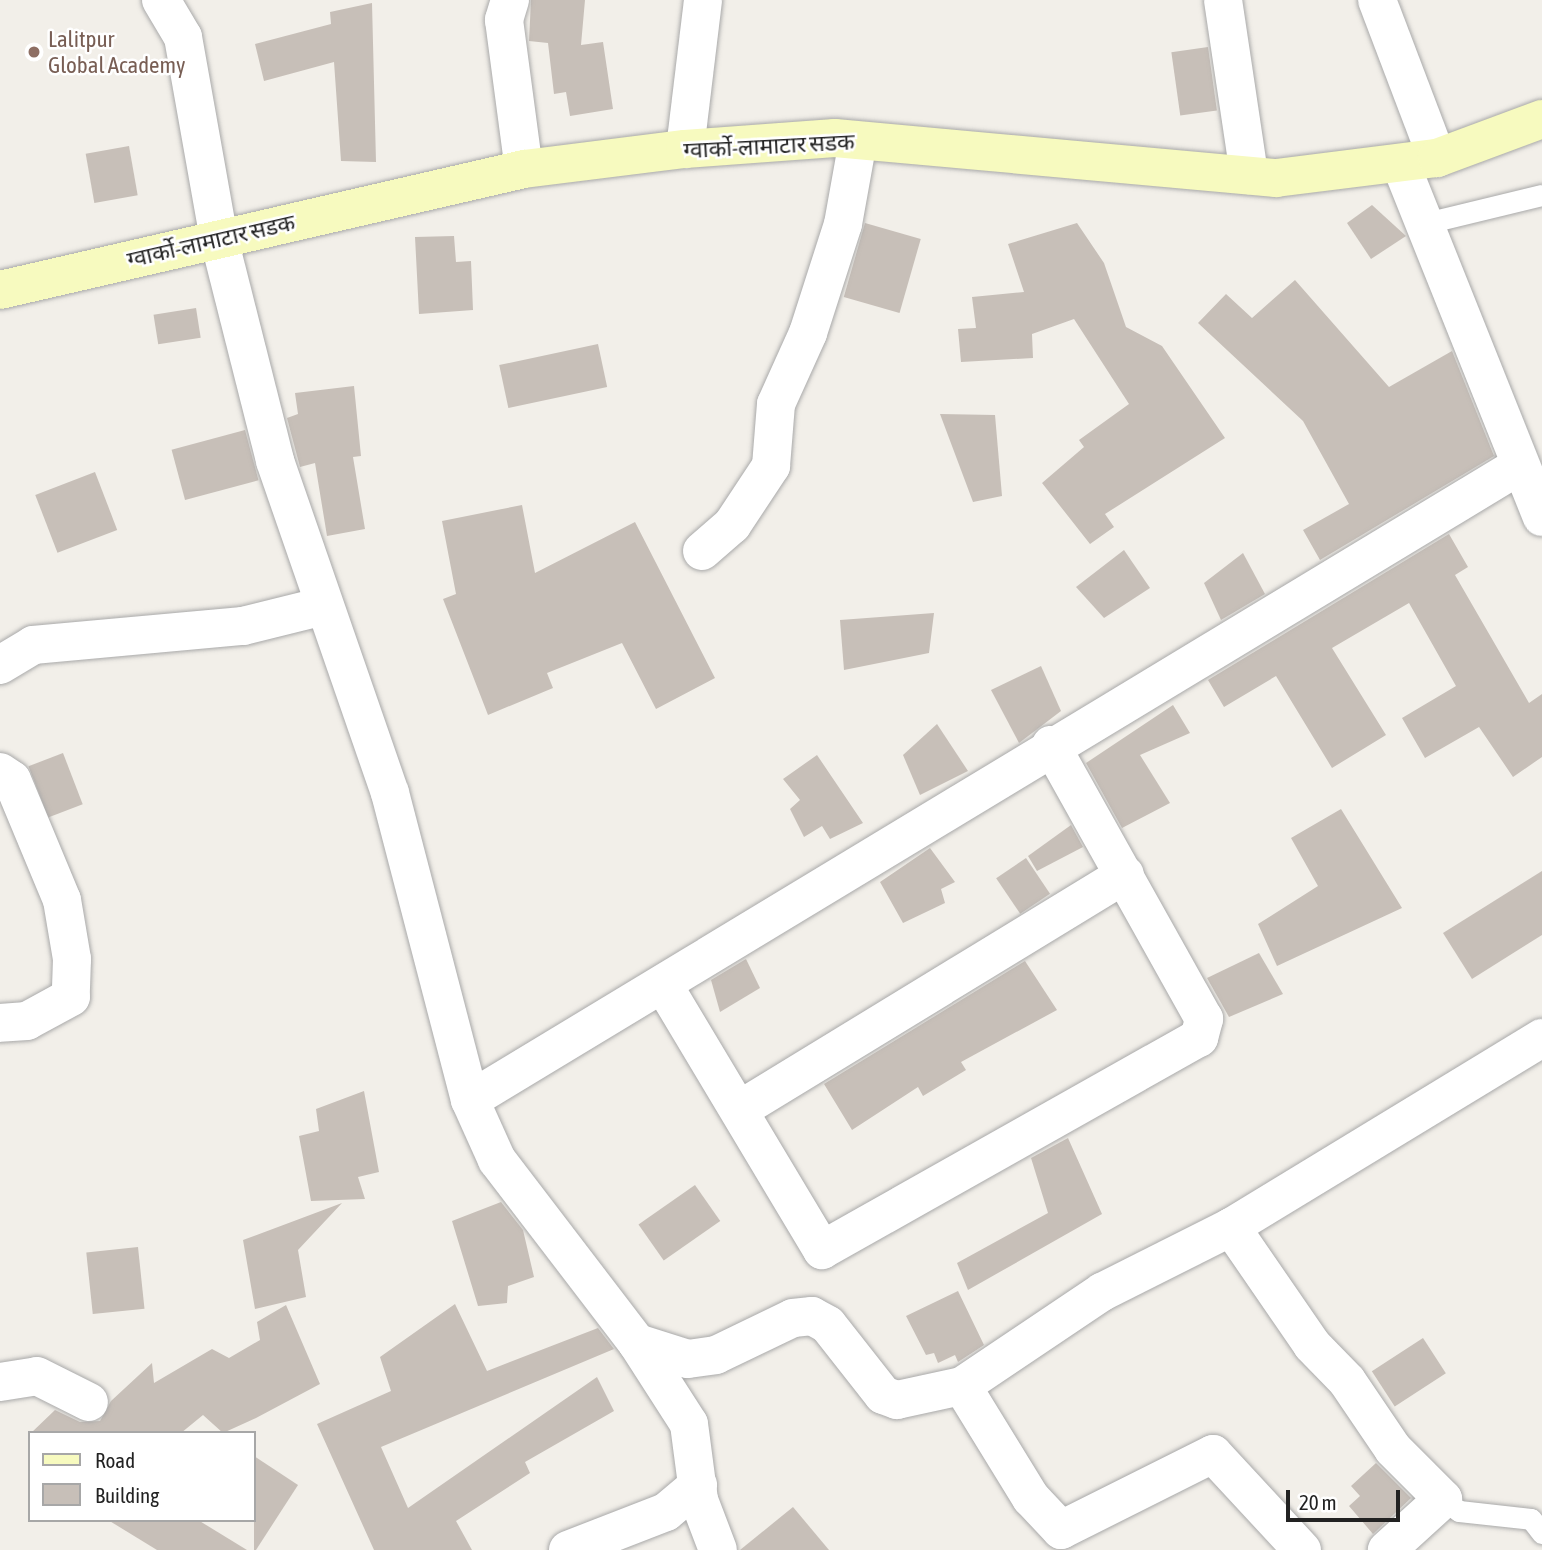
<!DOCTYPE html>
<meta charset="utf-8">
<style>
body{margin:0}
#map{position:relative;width:1542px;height:1550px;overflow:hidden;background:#f2efe9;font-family:"Asap Condensed","Noto Sans Devanagari",sans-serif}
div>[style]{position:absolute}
.building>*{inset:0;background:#c7bfb8;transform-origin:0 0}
.roads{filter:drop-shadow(0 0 2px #a9a9a9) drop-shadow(0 0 2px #a9a9a9)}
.service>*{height:21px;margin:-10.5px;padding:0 10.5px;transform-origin:10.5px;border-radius:10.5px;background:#fff}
.minor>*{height:38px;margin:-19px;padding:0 19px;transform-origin:19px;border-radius:19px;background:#fff}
.secondary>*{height:38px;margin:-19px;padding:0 19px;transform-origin:19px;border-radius:19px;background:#f7fabf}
.dots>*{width:19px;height:19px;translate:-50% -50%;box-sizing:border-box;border:4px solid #fff;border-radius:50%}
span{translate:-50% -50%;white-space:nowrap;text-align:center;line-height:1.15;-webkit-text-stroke:5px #fff;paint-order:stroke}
.education-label{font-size:23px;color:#785e54}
.left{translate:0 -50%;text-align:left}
.street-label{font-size:23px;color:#222}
.legend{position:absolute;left:28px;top:1431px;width:228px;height:91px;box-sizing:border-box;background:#fff;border:2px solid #a7a7a7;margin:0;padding:9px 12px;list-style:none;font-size:21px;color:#222}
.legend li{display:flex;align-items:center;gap:14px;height:35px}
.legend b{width:35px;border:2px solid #a7a7a7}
.scale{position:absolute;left:1286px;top:1490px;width:114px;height:32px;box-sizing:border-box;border:4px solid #222;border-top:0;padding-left:9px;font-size:21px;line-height:24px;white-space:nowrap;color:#222;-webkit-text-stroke:5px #fff;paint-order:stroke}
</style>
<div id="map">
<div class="building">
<div style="clip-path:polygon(531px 0,585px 0,581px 45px,603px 42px,613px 109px,570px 116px,566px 92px,554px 94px,548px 43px,529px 41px)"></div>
<div style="clip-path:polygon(372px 3px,376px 162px,341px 161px,334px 62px,264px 81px,255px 44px,331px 24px,330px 12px)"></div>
<div style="left:1208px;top:47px;width:64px;height:37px;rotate:82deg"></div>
<div style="left:129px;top:146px;width:50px;height:44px;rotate:80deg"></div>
<div style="clip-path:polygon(1372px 205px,1406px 236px,1371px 259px,1347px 223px)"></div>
<div style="left:865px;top:223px;width:58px;height:77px;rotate:16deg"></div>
<div style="clip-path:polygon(1077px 223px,1104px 263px,1126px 327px,1162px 346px,1225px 438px,1105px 514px,1114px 527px,1090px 544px,1042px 483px,1084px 447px,1079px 440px,1129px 404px,1074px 319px,1032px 334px,1033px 358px,961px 362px,958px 329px,976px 328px,972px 297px,1024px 292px,1008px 244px)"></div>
<div style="clip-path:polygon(454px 236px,456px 262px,471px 261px,473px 310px,419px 314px,415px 237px)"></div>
<div style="clip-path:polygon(1295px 280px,1389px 387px,1452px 351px,1494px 456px,1320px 560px,1303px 530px,1349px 504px,1303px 421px,1198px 323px,1226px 294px,1252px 318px)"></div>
<div style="left:196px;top:308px;width:30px;height:43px;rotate:81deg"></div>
<div style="left:598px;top:344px;width:44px;height:101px;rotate:78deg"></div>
<div style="clip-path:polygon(354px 386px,361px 456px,353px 457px,365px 529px,327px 536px,315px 463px,300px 467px,287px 418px,298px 414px,295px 393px)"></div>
<div style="clip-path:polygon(940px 414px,995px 415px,1002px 496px,973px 502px)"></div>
<div style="left:245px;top:430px;width:52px;height:76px;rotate:75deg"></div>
<div style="left:95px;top:472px;width:62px;height:64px;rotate:69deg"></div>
<div style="clip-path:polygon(522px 505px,535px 573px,635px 522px,715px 678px,656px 709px,622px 643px,547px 673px,553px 688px,488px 715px,443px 599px,456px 594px,442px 521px)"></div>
<div style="clip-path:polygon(1449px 534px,1468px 567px,1455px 575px,1529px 703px,1542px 694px,1542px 757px,1513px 777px,1479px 727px,1425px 758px,1402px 718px,1456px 686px,1409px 603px,1332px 648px,1386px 735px,1332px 768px,1276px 676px,1224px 707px,1208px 680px)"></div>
<div style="clip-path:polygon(1124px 550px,1150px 588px,1104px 618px,1076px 587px)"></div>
<div style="clip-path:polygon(1243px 553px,1265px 594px,1221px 620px,1204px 583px)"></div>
<div style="clip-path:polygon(934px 613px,929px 653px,844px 670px,840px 620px)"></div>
<div style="clip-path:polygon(1041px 666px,1061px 711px,1019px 743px,991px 690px)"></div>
<div style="clip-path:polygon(1173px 705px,1190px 733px,1140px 755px,1170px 803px,1122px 828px,1086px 763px)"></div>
<div style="clip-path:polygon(937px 724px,968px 771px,920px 795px,903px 755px)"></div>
<div style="left:63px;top:753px;width:55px;height:37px;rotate:69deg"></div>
<div style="clip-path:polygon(817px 755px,863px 823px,830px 839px,822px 826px,804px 837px,790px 809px,800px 800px,783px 779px)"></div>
<div style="clip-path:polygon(1341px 809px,1402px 908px,1277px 966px,1258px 924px,1318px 886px,1291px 838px)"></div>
<div style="clip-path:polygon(1071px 825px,1083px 847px,1037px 871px,1028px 856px)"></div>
<div style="clip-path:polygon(930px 848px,955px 882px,941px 889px,945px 903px,903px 923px,880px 882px)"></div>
<div style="left:1026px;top:858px;width:43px;height:36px;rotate:56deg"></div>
<div style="clip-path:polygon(1542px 871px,1542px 935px,1472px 979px,1443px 933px)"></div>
<div style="clip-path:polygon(1259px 953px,1283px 994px,1229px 1017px,1207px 978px)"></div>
<div style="clip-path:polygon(746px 959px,760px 988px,720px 1012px,711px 980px)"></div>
<div style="clip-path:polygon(1025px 961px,1057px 1010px,961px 1062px,966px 1070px,923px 1096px,918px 1087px,852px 1130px,824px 1084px)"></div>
<div style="clip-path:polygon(364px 1091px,379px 1172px,358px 1177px,365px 1199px,311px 1201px,299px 1136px,319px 1131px,316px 1109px)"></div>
<div style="clip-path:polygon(1068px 1138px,1102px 1214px,968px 1290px,957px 1263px,1048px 1213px,1031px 1158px)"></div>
<div style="left:695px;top:1185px;width:44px;height:69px;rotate:55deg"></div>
<div style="clip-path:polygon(501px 1202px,523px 1230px,534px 1277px,508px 1286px,507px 1303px,478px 1306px,452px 1221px)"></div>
<div style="clip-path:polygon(342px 1203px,298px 1250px,306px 1297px,255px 1309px,243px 1240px)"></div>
<div style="left:138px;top:1247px;width:62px;height:52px;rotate:84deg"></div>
<div style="clip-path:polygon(958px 1291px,984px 1345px,958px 1362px,955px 1355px,938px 1363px,934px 1353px,926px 1355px,906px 1316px)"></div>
<div style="clip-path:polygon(455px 1304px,487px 1371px,598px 1328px,614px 1349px,381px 1447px,408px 1508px,597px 1377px,614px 1411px,525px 1462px,530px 1473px,456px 1521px,472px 1550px,374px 1550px,317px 1424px,391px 1391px,380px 1357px)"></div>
<div style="clip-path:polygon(286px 1305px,320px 1384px,256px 1418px,223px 1433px,203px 1415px,181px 1433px,31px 1433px,55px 1410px,80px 1422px,100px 1421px,111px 1401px,152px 1363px,154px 1383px,212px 1349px,229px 1358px,260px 1340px,257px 1322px)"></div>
<div style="left:1423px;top:1338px;width:42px;height:61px;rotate:57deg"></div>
<div style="clip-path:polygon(254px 1456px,298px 1485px,256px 1550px,254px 1550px)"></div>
<div style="clip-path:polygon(1376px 1463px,1411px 1498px,1373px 1534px,1349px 1506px,1360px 1496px,1351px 1486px)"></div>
<div style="clip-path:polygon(793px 1507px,829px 1550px,740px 1550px)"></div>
<div style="clip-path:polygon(108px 1520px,198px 1520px,247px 1550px,157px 1550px)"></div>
</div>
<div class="roads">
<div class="service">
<div style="left:1426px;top:223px;width:119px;rotate:-13.6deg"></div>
<div style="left:1443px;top:1499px;width:20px;rotate:37deg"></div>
<div style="left:1459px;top:1511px;width:72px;rotate:6.3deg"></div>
<div style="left:1531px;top:1519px;width:18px;rotate:52deg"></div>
</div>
<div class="minor">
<div style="left:161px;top:0;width:43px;rotate:59.3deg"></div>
<div style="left:183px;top:37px;width:205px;rotate:79.9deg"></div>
<div style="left:219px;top:239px;width:229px;rotate:75.8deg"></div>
<div style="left:275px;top:461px;width:351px;rotate:70.9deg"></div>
<div style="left:390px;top:793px;width:317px;rotate:75.4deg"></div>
<div style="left:470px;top:1100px;width:66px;rotate:65.8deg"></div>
<div style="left:497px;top:1160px;width:230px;rotate:52.6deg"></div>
<div style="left:637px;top:1343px;width:96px;rotate:57.3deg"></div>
<div style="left:689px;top:1424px;width:77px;rotate:82.5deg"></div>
<div style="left:699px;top:1500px;width:53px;rotate:69.2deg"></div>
<div style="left:510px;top:0;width:21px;rotate:107deg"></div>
<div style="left:504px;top:20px;width:150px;rotate:82.4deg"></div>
<div style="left:1223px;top:0;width:177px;rotate:81.5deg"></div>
<div style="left:1377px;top:0;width:169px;rotate:69.2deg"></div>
<div style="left:685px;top:149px;width:150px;rotate:-83.1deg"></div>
<div style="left:1401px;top:165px;width:379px;rotate:68.2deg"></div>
<div style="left:702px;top:551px;width:40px;rotate:-41deg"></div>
<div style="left:732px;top:525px;width:71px;rotate:-56.5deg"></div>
<div style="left:771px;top:466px;width:62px;rotate:-85.4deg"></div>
<div style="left:776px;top:404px;width:78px;rotate:-65.7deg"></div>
<div style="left:808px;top:333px;width:114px;rotate:-72.2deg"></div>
<div style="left:843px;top:224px;width:84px;rotate:-79.8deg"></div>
<div style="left:0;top:665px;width:39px;rotate:-31deg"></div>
<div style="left:33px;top:645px;width:211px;rotate:-5.2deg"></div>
<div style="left:243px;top:626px;width:83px;rotate:-13.9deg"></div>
<div style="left:0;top:772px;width:14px;rotate:34deg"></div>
<div style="left:12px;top:780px;width:130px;rotate:67.4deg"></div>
<div style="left:62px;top:900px;width:60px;rotate:80.4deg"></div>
<div style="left:72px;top:959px;width:38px;rotate:92deg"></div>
<div style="left:71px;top:997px;width:50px;rotate:151.4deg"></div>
<div style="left:27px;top:1021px;width:27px;rotate:176deg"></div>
<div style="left:664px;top:986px;width:308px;rotate:59.1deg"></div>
<div style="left:822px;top:1250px;width:433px;rotate:-29.4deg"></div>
<div style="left:1199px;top:1038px;width:20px;rotate:-75deg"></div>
<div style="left:1204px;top:1019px;width:314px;rotate:-119.2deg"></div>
<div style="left:470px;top:1100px;width:1226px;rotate:-31.15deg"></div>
<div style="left:739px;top:1110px;width:452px;rotate:-31.4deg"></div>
<div style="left:1231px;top:1227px;width:143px;rotate:55.5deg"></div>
<div style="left:1312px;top:1345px;width:50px;rotate:45.8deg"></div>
<div style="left:1347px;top:1381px;width:82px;rotate:55.9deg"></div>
<div style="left:1393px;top:1449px;width:71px;rotate:45deg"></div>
<div style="left:1443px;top:1499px;width:76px;rotate:137.7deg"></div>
<div style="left:637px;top:1343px;width:53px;rotate:17.4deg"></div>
<div style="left:688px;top:1359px;width:28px;rotate:-8deg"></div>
<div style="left:716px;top:1355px;width:85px;rotate:-25.7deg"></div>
<div style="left:793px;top:1318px;width:19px;rotate:-6deg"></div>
<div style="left:812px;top:1316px;width:18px;rotate:29deg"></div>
<div style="left:828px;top:1325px;width:89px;rotate:51.8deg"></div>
<div style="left:883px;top:1395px;width:15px;rotate:20deg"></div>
<div style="left:897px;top:1400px;width:66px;rotate:-12.2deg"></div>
<div style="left:962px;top:1386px;width:169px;rotate:-33.9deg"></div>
<div style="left:1102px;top:1292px;width:144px;rotate:-26.7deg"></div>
<div style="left:1231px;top:1227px;width:364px;rotate:-31.3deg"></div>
<div style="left:0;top:1382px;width:37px;rotate:-9deg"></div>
<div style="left:37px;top:1376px;width:58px;rotate:26.6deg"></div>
<div style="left:962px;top:1386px;width:132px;rotate:58.4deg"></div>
<div style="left:1031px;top:1498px;width:44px;rotate:46.8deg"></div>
<div style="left:1061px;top:1530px;width:170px;rotate:-26.6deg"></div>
<div style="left:1213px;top:1454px;width:131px;rotate:47.2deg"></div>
<div style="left:568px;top:1550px;width:105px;rotate:-21.2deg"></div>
<div style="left:666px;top:1512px;width:42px;rotate:-40.2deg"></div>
</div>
<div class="secondary">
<div style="left:0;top:290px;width:538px;rotate:-13deg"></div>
<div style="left:524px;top:169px;width:162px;rotate:-7.1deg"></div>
<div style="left:685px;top:149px;width:150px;rotate:-4.2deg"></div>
<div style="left:835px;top:138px;width:443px;rotate:5.2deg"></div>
<div style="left:1276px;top:178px;width:162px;rotate:-7.1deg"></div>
<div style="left:1437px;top:158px;width:112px;rotate:-20.4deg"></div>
</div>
</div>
<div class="dots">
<div style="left:34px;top:52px;background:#8d6e63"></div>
</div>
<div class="education-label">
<span class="left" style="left:48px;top:52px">Lalitpur<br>Global Academy</span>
</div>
<div class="street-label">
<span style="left:769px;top:146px;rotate:-3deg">ग्वार्को-लामाटार सडक</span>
<span style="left:211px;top:241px;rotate:-13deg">ग्वार्को-लामाटार सडक</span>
</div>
<ul class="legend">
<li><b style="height:9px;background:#f7fabf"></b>Road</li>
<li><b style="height:19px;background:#c7bfb8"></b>Building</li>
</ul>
<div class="scale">20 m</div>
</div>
